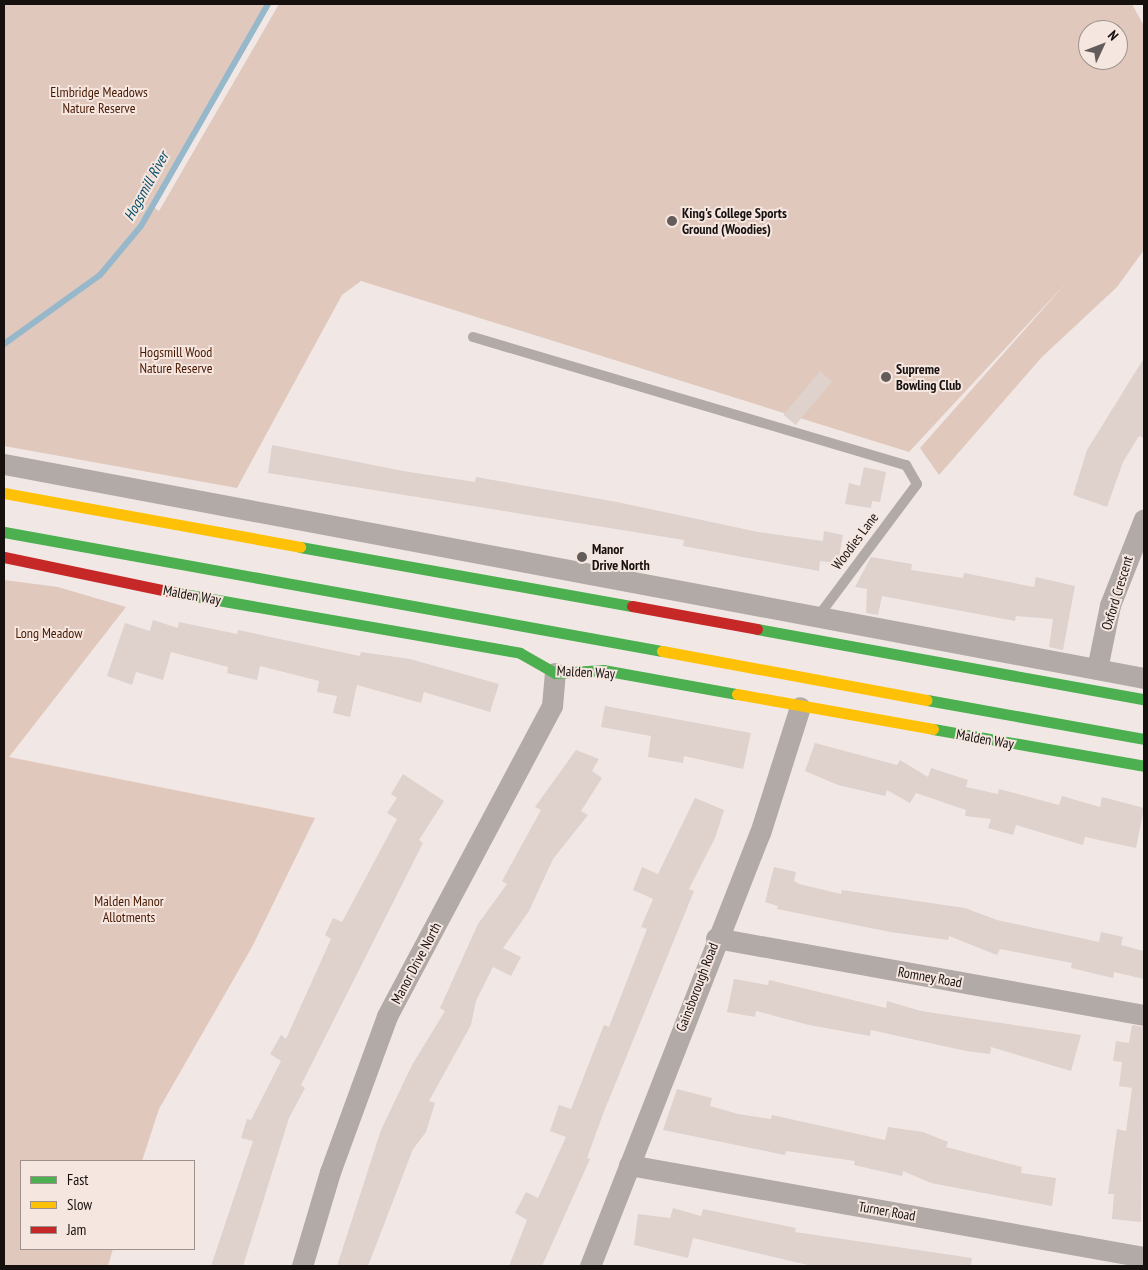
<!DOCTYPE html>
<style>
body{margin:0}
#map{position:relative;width:1148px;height:1270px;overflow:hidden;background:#f1e8e5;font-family:"PT Sans Narrow",sans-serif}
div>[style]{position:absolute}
.green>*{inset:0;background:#e1c8bd}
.stream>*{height:6px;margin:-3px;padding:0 3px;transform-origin:3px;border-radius:3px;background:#97b8cb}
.building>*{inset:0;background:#dfd1cc;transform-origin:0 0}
.lane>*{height:10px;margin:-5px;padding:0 5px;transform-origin:5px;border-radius:5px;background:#b2aaa7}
.street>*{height:21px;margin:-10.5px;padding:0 10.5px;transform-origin:10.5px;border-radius:10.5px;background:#b2aaa7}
.fast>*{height:11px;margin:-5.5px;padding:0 5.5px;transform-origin:5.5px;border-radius:5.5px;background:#4caf50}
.slow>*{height:11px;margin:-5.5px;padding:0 5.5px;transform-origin:5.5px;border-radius:5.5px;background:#ffc107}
.jam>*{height:11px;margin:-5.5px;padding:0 5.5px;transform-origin:5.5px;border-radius:5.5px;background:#c62828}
.dots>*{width:14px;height:14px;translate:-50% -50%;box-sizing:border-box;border:2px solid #f6e6e0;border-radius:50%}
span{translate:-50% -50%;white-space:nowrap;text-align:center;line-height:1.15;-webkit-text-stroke:4px #f6e6e0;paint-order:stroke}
.park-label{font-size:14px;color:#481901}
.poi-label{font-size:14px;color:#16110f;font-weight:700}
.left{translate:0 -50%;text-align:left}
.street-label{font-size:14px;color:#16110f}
.water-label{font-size:15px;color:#044d6a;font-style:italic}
.frame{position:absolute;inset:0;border:5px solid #16110f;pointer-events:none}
.legend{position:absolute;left:20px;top:1160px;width:175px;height:90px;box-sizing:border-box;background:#f6e6e0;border:1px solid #9c918c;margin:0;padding:6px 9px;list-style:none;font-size:15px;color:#16110f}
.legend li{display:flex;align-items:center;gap:10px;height:25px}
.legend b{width:25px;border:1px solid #9c918c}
.north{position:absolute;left:1078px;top:20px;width:50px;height:50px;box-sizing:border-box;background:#f6e6e0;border:1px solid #9c918c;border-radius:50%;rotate:47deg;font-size:14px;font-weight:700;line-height:20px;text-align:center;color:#16110f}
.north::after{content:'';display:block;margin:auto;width:18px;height:22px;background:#635c5a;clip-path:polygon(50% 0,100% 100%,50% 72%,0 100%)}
</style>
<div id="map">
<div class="green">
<div style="clip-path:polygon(evenodd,4px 4px,268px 4px,151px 205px,159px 211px,279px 4px,1132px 4px,1144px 26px,1144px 250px,1117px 287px,1042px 357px,939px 475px,920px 448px,1067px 282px,909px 452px,361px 281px,342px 295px,237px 488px,4px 446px,4px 4px,1088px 30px,1118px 30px,1118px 60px,1088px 60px,1088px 30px)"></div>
<div style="clip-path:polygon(4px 580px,58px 587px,126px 607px,9px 757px,315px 818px,252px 947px,159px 1109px,142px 1161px,21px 1161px,21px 1249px,113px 1249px,108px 1266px,4px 1266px)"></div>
</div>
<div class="stream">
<div style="left:4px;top:344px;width:118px;rotate:-35.7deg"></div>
<div style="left:100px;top:275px;width:64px;rotate:-50.1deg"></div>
<div style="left:141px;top:226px;width:256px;rotate:-60.2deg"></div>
</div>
<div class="building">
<div style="clip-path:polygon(1144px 358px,1144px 438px,1139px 436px,1123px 462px,1107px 507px,1073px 495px,1087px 450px)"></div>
<div style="left:820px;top:371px;width:16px;height:57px;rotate:40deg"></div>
<div style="clip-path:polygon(272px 445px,403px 471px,475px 482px,476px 477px,617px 502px,758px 532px,823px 541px,824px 531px,843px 535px,838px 563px,820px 561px,819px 571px,683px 546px,684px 540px,268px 473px)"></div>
<div style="clip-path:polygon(864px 467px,886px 472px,880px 502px,872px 501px,871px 508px,845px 504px,849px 483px,860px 486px)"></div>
<div style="clip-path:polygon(871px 557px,912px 564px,911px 570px,963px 578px,964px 573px,1034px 587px,1036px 577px,1075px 586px,1063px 650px,1049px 647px,1053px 619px,1016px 616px,1015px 621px,882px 596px,878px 615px,866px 613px,867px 589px,855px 587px)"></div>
<div style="clip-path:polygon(153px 620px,178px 628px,179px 622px,237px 634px,238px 630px,360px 656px,361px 652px,410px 659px,499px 684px,490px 712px,424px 692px,421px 703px,357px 685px,350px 717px,333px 713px,337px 696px,317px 692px,319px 681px,260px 666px,257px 680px,227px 673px,228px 667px,171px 652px,163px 680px,136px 672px,132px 685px,107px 676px,125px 623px,150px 631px)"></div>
<div style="clip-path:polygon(605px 706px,751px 733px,743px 769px,684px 756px,683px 763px,648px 757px,651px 736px,601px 727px)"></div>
<div style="clip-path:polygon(815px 743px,897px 765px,900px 760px,928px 777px,931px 768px,968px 780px,966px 787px,998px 794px,999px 789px,1059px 805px,1062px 796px,1100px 807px,1102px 797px,1144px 808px,1136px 848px,1085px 837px,1083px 845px,1016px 825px,1013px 835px,988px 828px,991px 819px,965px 816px,966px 810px,916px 793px,910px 803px,887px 790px,885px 796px,838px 785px,805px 771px)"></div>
<div style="clip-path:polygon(576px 750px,599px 759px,592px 771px,602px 778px,581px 811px,588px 815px,553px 859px,529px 911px,503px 948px,521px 957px,511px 976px,493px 967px,476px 1001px,471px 1025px,429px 1101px,435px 1103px,426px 1132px,413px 1149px,368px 1266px,337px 1266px,381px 1130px,412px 1065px,445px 1011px,440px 1008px,478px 924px,507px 884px,502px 881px,541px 810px,535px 807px)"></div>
<div style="clip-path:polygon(403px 774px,444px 801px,419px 840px,423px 843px,301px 1085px,305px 1088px,289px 1118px,243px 1266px,211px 1266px,253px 1141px,241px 1138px,247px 1119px,251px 1120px,281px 1061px,270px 1054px,281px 1035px,286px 1039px,331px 939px,325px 935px,333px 918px,342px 922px,397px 819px,387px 813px,397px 798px,391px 794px)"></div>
<div style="clip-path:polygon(695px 798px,724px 810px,715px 838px,689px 889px,694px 891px,603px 1114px,587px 1158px,590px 1159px,542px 1266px,509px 1266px,527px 1220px,515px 1213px,526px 1192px,538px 1198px,566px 1137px,550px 1131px,559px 1105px,571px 1109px,604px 1025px,609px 1027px,647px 929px,641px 927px,653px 899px,633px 890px,642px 867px,658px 874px)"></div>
<div style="clip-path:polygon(774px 867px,796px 872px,794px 881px,799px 884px,841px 894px,842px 890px,965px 908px,997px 920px,1099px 942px,1101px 932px,1123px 937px,1121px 945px,1144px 951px,1144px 979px,1114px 972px,1113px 978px,1071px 968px,1072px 963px,1000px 949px,997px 955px,949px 936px,948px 940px,890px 932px,777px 909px,778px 906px,765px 902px)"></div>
<div style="clip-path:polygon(734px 979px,768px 985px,769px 980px,886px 1008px,887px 1001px,921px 1011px,1081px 1035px,1071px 1071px,991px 1047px,990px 1054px,966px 1051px,871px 1030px,870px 1036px,809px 1025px,756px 1011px,755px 1017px,727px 1012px)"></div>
<div style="clip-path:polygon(1132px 1025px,1144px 1027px,1141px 1222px,1112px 1219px,1114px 1194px,1108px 1194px,1117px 1129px,1126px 1131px,1132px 1088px,1119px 1086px,1122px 1062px,1113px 1061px,1116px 1041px,1129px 1043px)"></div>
<div style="clip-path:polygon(677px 1089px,712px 1098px,710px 1106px,738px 1114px,771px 1119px,772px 1115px,885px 1140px,888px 1127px,923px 1132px,948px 1142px,946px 1147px,1022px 1167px,1021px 1173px,1056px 1178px,1052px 1206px,931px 1183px,903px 1171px,902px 1176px,854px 1165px,855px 1161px,786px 1151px,785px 1155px,663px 1130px)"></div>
<div style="clip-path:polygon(673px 1208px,701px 1216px,703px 1209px,796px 1228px,795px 1232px,972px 1258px,971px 1266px,812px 1266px,693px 1238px,688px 1258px,634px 1245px,638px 1214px,670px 1218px)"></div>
</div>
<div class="lane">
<div style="left:473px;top:337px;width:452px;rotate:16.5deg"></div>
<div style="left:906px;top:465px;width:22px;rotate:60deg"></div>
<div style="left:917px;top:484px;width:166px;rotate:126.7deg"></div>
</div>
<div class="street">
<div style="left:4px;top:464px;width:1160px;rotate:10.63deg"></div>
<div style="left:1097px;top:669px;width:65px;rotate:-78.5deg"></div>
<div style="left:1110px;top:605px;width:92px;rotate:-68.4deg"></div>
<div style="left:716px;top:938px;width:435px;rotate:10.2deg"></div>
<div style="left:629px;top:1165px;width:523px;rotate:10.13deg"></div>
<div style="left:302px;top:1266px;width:98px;rotate:-73.4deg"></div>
<div style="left:330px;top:1172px;width:166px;rotate:-69.9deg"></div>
<div style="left:387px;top:1016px;width:351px;rotate:-62deg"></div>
<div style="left:552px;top:706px;width:33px;rotate:-85deg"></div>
<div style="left:590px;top:1266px;width:465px;rotate:-68.6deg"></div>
<div style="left:760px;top:833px;width:132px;rotate:-72.4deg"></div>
</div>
<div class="fast">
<div style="left:4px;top:532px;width:669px;rotate:10.25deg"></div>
<div style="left:300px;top:547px;width:337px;rotate:10.1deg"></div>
<div style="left:172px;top:592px;width:353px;rotate:9.9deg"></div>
<div style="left:520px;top:653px;width:40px;rotate:29.7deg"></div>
<div style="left:555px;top:673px;width:48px;rotate:-3.6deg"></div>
<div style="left:603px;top:670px;width:136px;rotate:10.2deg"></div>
<div style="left:757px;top:629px;width:393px;rotate:10.3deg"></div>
<div style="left:927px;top:700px;width:220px;rotate:10.2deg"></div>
<div style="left:933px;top:729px;width:214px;rotate:9.9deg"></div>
</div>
<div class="slow">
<div style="left:4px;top:493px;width:301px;rotate:10.3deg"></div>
<div style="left:662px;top:651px;width:269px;rotate:10.5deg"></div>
<div style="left:737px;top:694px;width:199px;rotate:10.1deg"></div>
</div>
<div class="jam">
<div style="left:4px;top:557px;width:172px;rotate:11.8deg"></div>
<div style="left:632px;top:606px;width:127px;rotate:10.4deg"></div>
</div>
<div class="dots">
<div style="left:672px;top:221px;background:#635c5a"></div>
<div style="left:886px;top:377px;background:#635c5a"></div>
<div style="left:582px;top:557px;background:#635c5a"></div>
</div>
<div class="park-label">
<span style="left:99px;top:100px">Elmbridge Meadows<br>Nature Reserve</span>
<span style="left:176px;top:360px">Hogsmill Wood<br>Nature Reserve</span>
<span style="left:49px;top:633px">Long Meadow</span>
<span style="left:129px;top:909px">Malden Manor<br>Allotments</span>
</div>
<div class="poi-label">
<span class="left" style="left:682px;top:221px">King's College Sports<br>Ground (Woodies)</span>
<span class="left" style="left:896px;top:377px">Supreme<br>Bowling Club</span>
<span class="left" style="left:592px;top:557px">Manor<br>Drive North</span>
</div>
<div class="street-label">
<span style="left:855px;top:541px;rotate:-53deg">Woodies Lane</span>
<span style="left:1117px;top:593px;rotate:-73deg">Oxford Crescent</span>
<span style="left:192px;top:595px;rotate:10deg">Malden Way</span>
<span style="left:586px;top:672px;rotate:3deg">Malden Way</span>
<span style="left:985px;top:739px;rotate:10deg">Malden Way</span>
<span style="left:416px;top:963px;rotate:-62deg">Manor Drive North</span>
<span style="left:930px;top:977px;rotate:10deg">Romney Road</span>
<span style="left:697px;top:987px;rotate:-69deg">Gainsborough Road</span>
<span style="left:887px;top:1211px;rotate:10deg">Turner Road</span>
</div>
<div class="water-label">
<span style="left:146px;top:186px;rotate:-61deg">Hogsmill River</span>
</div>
<div class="frame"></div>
<ul class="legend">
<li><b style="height:6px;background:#4caf50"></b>Fast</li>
<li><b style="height:6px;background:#ffc107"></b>Slow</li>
<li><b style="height:6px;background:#c62828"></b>Jam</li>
</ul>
<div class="north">N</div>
</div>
